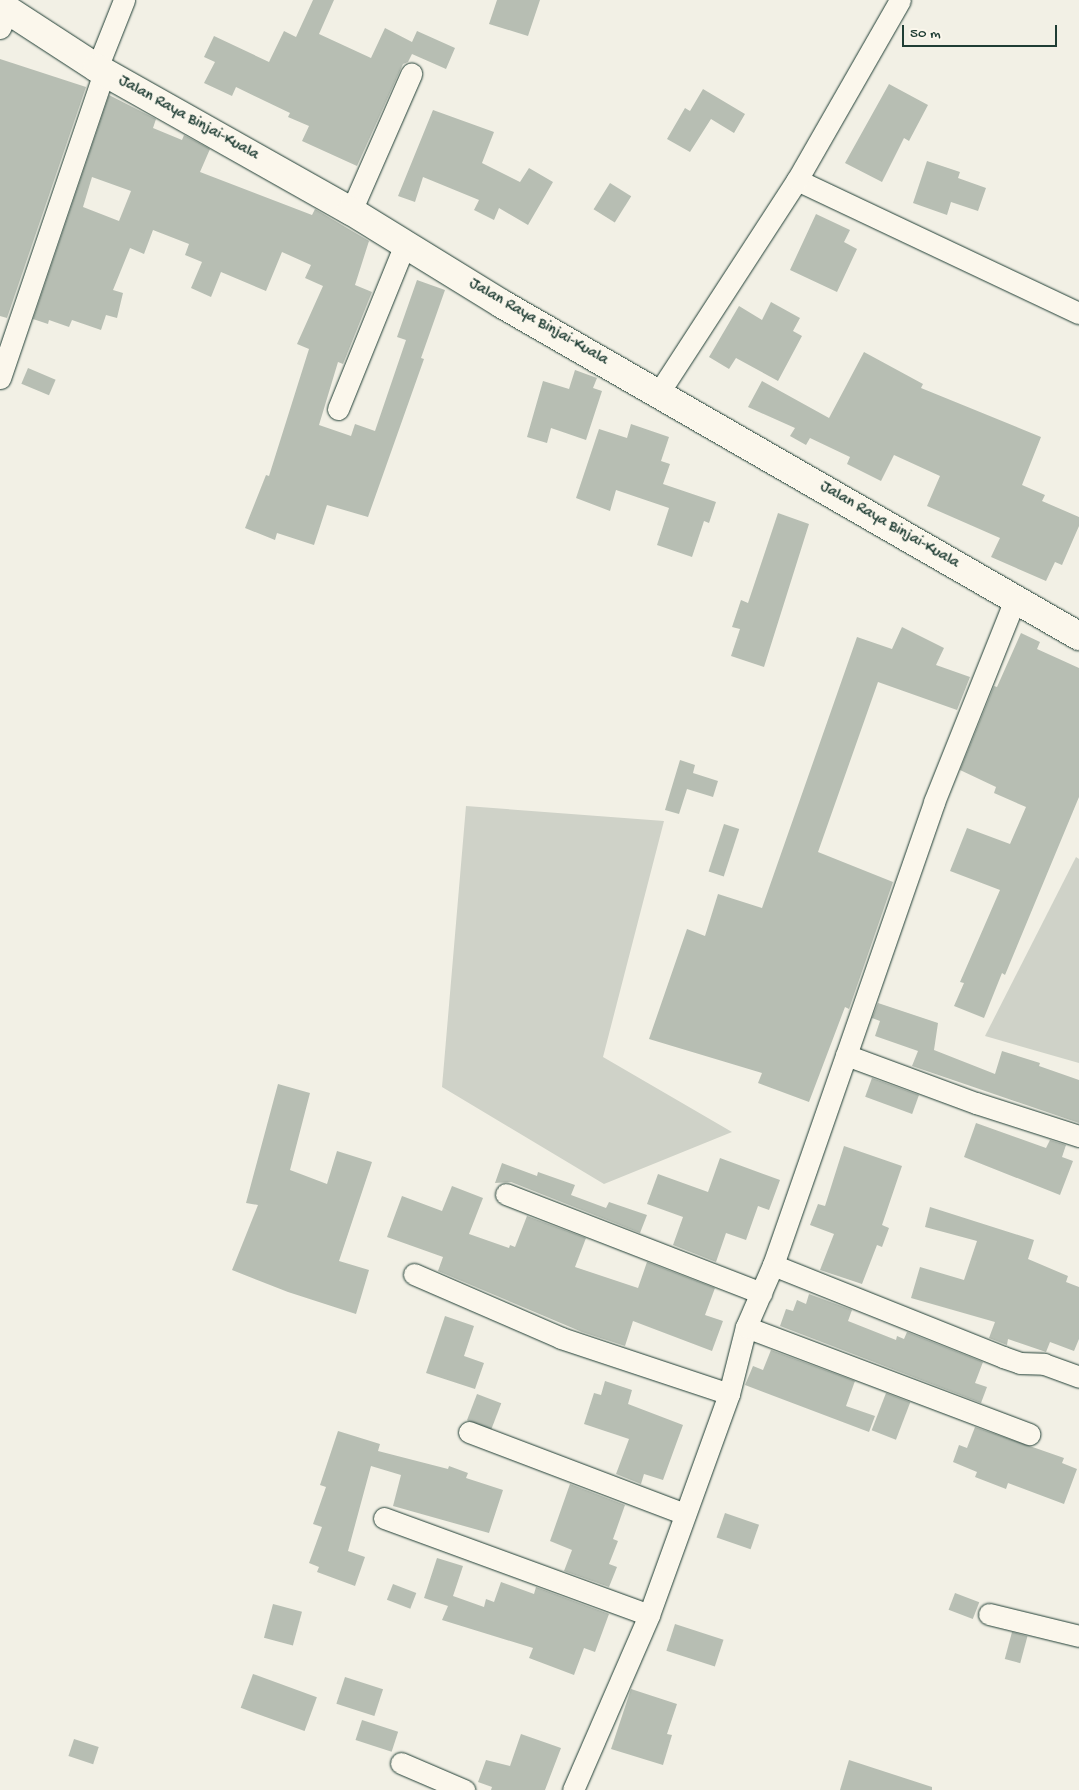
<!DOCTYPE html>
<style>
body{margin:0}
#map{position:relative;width:1079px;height:1790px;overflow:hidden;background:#f2f0e5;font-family:"Gochi Hand",sans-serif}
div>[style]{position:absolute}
.green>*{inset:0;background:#cfd2c8}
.building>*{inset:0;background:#b7beb3;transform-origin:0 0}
.roads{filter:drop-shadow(0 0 1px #1f3d34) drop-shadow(0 0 1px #1f3d34)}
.minor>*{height:21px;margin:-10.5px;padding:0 10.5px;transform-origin:10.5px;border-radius:10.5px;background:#fbf7ec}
.secondary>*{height:28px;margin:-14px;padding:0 14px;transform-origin:14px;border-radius:14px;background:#fbf7ec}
span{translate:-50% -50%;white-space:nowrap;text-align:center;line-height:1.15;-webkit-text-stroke:4px #fbf7ec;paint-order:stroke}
.street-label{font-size:16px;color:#1f3d34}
.scale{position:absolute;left:902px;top:25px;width:155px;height:22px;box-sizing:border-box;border:2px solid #1f3d34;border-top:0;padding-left:6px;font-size:15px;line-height:18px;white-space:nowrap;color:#1f3d34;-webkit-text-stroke:4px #fbf7ec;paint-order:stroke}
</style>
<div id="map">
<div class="green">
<div style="clip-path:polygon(466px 806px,664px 821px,603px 1057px,732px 1132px,604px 1184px,442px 1087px)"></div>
<div style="clip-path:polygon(1076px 857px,1079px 859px,1079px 1063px,985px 1036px)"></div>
</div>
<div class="building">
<div style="clip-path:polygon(313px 0,334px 0,319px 34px,371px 58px,385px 28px,412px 42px,417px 31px,455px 48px,446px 69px,412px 54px,408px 62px,403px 64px,357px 166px,302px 141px,309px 126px,288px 117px,290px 113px,236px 87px,232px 96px,204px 83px,215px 62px,204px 57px,214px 36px,269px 62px,284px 31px,296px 37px)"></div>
<div style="clip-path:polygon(497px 0,540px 0,528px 36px,489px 24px)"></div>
<div style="clip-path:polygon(0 59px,86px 87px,7px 318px,0 316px)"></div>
<div style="clip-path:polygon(889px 84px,928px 105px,909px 141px,904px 138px,882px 182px,845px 163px)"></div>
<div style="clip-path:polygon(703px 89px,745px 114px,734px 133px,711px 119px,690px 152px,667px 139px,685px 108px,690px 111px)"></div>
<div style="clip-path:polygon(evenodd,109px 95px,156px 119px,153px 128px,182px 140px,184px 135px,210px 149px,200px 172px,312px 215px,315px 209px,369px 241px,355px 285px,372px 292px,343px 364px,338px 362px,319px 425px,351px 436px,355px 424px,375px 431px,406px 340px,397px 337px,417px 280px,445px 290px,421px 358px,424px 359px,368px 517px,327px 505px,314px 545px,277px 533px,275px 540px,245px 528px,266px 475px,269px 476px,309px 349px,297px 344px,323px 286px,305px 278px,311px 265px,282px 252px,266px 291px,221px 272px,211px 297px,191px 288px,202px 262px,185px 255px,189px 244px,153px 230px,144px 254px,130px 248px,113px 290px,123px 293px,117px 318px,106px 315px,101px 330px,72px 320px,69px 327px,49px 320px,48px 324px,33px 319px,109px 95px,92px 177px,131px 191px,119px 221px,83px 207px,92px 177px)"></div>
<div style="clip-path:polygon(433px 110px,494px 132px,482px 163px,520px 182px,529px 168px,553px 182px,528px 225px,499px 208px,494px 220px,474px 210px,479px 200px,423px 177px,415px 202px,398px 196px)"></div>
<div style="clip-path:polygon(927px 161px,960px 172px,958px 178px,986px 188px,978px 211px,951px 202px,947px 215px,913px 203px)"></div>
<div style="left:610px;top:183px;width:25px;height:31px;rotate:32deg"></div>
<div style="clip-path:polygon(816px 214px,850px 230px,844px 242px,857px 249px,837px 292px,790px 270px)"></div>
<div style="clip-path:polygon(771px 302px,800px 318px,793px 331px,802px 336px,778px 381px,736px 358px,729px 369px,709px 357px,739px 306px,762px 320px)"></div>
<div style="clip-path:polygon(864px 352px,923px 384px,921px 388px,1041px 437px,1022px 485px,1045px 495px,1042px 501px,1079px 517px,1079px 526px,1062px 565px,1055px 562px,1046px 581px,991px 557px,1000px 538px,927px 506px,940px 476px,894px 455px,881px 481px,847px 464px,850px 457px,810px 438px,806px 445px,790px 436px,795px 428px,748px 407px,762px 381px,829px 418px)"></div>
<div style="left:28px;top:368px;width:30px;height:17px;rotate:23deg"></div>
<div style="clip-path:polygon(575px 370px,597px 378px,593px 388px,602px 391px,586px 440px,551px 428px,547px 443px,527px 437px,543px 381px,569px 389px)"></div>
<div style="clip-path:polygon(631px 424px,669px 437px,661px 461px,670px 464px,663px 484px,716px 502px,709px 523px,704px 521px,692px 557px,657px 545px,669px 508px,616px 490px,610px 511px,576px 498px,599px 429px,627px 438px)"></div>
<div style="clip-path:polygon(778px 513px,809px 524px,764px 667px,731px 656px,740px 629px,732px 627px,741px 600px,748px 603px)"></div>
<div style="clip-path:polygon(902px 627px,944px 648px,936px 665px,970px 677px,957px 710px,878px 682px,818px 852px,893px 882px,849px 1009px,845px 1007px,809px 1102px,758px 1083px,762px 1073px,649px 1039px,687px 929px,705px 936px,718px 894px,762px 908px,857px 637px,892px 649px)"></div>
<div style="clip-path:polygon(1021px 633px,1040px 642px,1037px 649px,1079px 668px,1079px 797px,1005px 975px,1002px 973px,984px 1018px,954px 1006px,964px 983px,960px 982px,1000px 890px,950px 871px,967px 828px,1010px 844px,1026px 807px,994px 793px,996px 787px,960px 770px,994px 686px,997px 687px)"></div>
<div style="clip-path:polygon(680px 760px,695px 765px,693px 773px,718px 781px,713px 797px,687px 789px,679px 814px,665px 810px)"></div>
<div style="left:724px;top:824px;width:16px;height:50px;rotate:18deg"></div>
<div style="clip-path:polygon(878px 1003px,938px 1023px,934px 1050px,995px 1074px,1002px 1051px,1040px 1063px,1039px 1066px,1079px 1080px,1079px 1123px,912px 1066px,918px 1051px,875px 1036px,880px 1021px,872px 1018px)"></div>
<div style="left:872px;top:1078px;width:50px;height:20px;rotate:20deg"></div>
<div style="clip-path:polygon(278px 1084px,310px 1093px,290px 1170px,327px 1184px,337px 1151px,372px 1162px,339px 1261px,369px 1270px,356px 1314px,288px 1292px,232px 1270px,258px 1205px,246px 1203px)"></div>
<div style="clip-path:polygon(976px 1123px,1046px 1148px,1050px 1140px,1066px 1145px,1062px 1157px,1073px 1161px,1060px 1195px,964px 1157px)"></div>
<div style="clip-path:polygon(844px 1146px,902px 1166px,882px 1225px,889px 1228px,882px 1247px,877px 1245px,862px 1284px,820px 1270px,834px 1234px,810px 1225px,818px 1204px,825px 1206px)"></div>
<div style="clip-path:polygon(720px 1158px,780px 1180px,769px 1210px,758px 1206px,746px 1240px,726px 1233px,716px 1262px,673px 1245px,683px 1217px,647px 1204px,658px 1174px,708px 1192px)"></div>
<div style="clip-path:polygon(502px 1163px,537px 1176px,538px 1172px,575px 1185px,571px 1195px,606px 1208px,609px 1202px,647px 1215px,640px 1233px,511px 1182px,495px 1183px)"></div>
<div style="clip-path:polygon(452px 1186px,483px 1198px,469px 1234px,509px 1248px,510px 1245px,515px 1247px,527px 1216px,586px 1238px,575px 1267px,638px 1288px,647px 1262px,715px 1288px,705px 1315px,723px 1321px,712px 1351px,633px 1321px,625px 1346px,582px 1332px,438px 1271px,443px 1257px,387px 1237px,402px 1196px,442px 1211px)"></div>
<div style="clip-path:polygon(930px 1207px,1034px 1240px,1028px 1259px,1068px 1276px,1066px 1282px,1079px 1287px,1079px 1339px,1074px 1351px,1050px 1342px,1046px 1352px,1008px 1339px,1007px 1345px,989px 1338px,995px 1322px,911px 1298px,920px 1267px,964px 1280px,977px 1241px,925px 1227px)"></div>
<div style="clip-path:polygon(809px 1294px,852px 1310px,848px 1321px,896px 1340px,897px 1336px,904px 1339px,907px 1332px,983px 1362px,975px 1383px,987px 1387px,981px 1403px,780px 1326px,786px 1309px,793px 1311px,797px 1300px,806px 1304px)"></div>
<div style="clip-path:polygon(445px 1316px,474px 1326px,464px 1356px,484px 1363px,475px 1389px,426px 1373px)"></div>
<div style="clip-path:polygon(771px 1350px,855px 1381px,846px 1406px,875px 1416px,869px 1432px,745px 1385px,753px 1366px,763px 1370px)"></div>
<div style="clip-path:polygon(605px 1381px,632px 1390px,628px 1404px,683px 1425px,663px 1480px,644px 1474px,641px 1484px,616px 1474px,629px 1439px,584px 1424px,594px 1393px,601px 1395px)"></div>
<div style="left:886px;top:1393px;width:26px;height:40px;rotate:21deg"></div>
<div style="left:477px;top:1394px;width:26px;height:28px;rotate:21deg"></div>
<div style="clip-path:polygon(975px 1427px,1064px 1458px,1062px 1463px,1077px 1469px,1064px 1504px,1008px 1483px,1006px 1489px,975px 1477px,977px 1472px,953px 1462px,959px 1445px,967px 1448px)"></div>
<div style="clip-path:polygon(338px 1431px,380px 1444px,378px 1451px,448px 1469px,449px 1466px,468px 1473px,466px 1478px,503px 1490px,489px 1533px,393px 1506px,401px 1475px,371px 1466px,348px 1551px,365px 1557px,355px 1586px,317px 1572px,319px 1567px,309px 1563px,322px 1527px,313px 1524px,326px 1487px,320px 1485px)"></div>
<div style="clip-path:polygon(570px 1484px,625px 1505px,613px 1539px,618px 1541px,609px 1564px,617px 1567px,609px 1587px,564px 1571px,572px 1550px,550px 1541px)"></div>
<div style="left:725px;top:1513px;width:36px;height:26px;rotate:19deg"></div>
<div style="clip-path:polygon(437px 1558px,463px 1566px,453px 1596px,484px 1607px,486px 1599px,494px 1602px,501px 1582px,534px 1594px,536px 1587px,609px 1614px,595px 1652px,584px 1648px,574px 1675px,529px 1658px,533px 1648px,442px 1620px,448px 1606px,424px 1598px)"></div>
<div style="left:393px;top:1584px;width:25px;height:17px;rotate:21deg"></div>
<div style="left:955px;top:1593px;width:26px;height:18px;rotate:21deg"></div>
<div style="left:273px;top:1604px;width:30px;height:35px;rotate:15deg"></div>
<div style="left:675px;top:1624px;width:51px;height:28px;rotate:18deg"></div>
<div style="left:1012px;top:1632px;width:16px;height:28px;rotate:15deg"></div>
<div style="left:253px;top:1674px;width:68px;height:36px;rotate:20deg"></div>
<div style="left:345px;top:1677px;width:40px;height:28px;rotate:18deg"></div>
<div style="clip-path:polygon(631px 1689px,677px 1704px,667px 1734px,672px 1735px,663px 1765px,611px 1749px)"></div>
<div style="left:362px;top:1720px;width:38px;height:21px;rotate:18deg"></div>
<div style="clip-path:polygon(521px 1734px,561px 1748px,545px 1790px,491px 1790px,492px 1787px,478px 1782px,486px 1760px,510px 1766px)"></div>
<div style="left:74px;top:1739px;width:26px;height:18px;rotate:18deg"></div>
<div style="clip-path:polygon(849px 1760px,932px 1787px,932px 1790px,840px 1790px)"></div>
</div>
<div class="roads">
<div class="minor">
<div style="left:0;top:28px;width:20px;rotate:-66deg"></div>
<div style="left:97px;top:68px;width:73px;rotate:-68.3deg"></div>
<div style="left:797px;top:180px;width:312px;rotate:25.3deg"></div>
<div style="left:351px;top:211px;width:150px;rotate:-66.3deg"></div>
<div style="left:0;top:378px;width:323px;rotate:-71.2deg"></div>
<div style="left:658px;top:394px;width:255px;rotate:-57deg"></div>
<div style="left:797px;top:180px;width:207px;rotate:-60.2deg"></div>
<div style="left:338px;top:409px;width:178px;rotate:-67.9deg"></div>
<div style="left:846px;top:1055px;width:139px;rotate:20.3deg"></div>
<div style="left:976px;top:1103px;width:108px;rotate:17.8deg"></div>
<div style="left:506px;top:1194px;width:274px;rotate:21.2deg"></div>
<div style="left:773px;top:1265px;width:248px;rotate:21.8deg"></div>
<div style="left:1003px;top:1357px;width:18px;rotate:19deg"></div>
<div style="left:1020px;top:1363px;width:24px;rotate:2deg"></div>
<div style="left:1044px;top:1364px;width:37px;rotate:20deg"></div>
<div style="left:414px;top:1274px;width:160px;rotate:23.5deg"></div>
<div style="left:561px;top:1338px;width:177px;rotate:18.4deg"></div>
<div style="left:746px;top:1327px;width:303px;rotate:20.7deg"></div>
<div style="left:469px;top:1432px;width:231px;rotate:20.8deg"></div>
<div style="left:384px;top:1518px;width:282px;rotate:20.1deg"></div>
<div style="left:989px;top:1614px;width:93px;rotate:13.7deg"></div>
<div style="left:401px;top:1763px;width:69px;rotate:23.2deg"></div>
<div style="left:573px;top:1790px;width:191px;rotate:-66.5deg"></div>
<div style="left:649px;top:1615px;width:235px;rotate:-70.1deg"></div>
<div style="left:729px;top:1394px;width:69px;rotate:-75.8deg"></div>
<div style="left:746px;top:1327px;width:68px;rotate:-66.5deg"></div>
<div style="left:773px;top:1265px;width:490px;rotate:-70.8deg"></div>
<div style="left:934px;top:802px;width:219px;rotate:-68.2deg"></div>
</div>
<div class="secondary">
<div style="left:0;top:5px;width:116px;rotate:33deg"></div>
<div style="left:97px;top:68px;width:291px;rotate:29.4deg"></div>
<div style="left:351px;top:211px;width:177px;rotate:31.6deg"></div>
<div style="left:502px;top:304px;width:666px;rotate:29.92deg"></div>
</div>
</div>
<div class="street-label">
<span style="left:188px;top:119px;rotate:29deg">Jalan Raya Binjai-Kuala</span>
<span style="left:538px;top:323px;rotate:30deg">Jalan Raya Binjai-Kuala</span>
<span style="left:889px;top:526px;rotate:30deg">Jalan Raya Binjai-Kuala</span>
</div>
<div class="scale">50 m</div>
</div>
